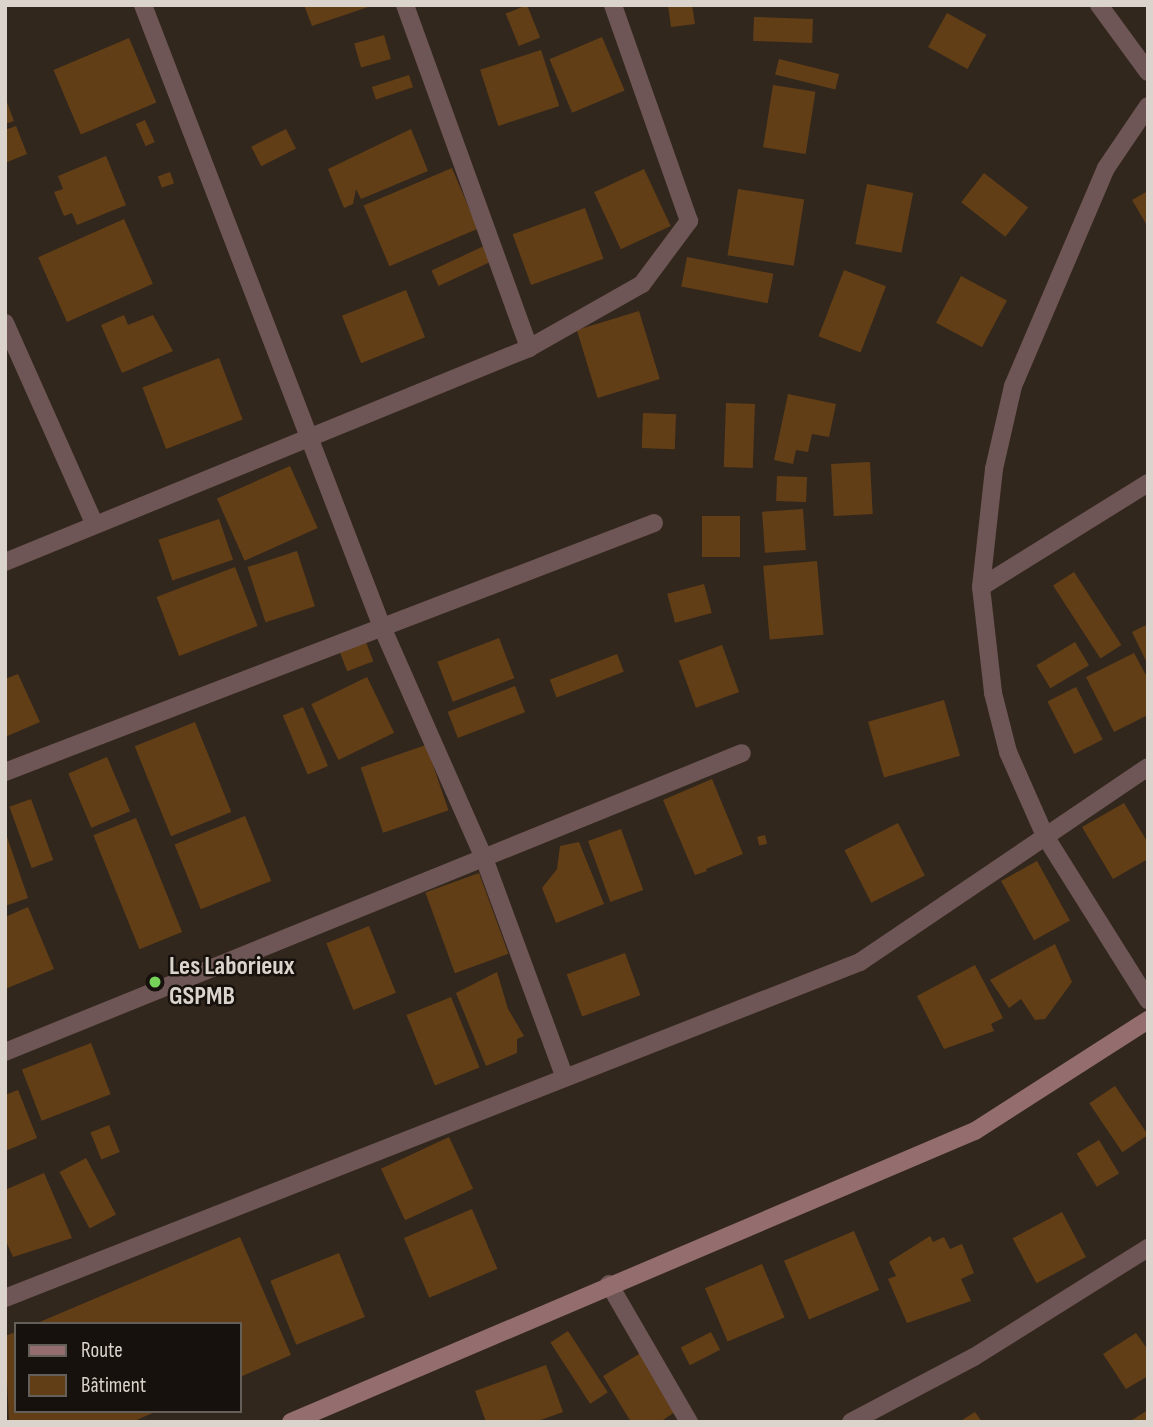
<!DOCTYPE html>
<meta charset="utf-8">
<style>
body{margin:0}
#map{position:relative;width:1153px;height:1427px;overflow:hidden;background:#32271c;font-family:"Sofia Sans Condensed",sans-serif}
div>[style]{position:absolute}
.building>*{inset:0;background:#623e17;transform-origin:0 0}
.street>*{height:18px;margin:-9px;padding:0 9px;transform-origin:9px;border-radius:9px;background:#6e5556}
.secondary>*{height:18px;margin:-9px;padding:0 9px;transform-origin:9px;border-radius:9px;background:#946d6f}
.dots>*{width:19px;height:19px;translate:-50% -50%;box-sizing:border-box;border:4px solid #16110c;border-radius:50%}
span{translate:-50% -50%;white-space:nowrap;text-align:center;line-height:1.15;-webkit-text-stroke:5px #16110c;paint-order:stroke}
.poi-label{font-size:26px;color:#dbd4cd;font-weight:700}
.left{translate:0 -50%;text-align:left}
.frame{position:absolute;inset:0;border:7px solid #dbd4cd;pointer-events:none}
.legend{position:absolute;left:14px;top:1322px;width:228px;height:91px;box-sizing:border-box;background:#16110c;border:2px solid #655f59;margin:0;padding:9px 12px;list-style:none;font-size:21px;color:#dbd4cd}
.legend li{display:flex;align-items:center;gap:14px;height:35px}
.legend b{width:35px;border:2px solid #655f59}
</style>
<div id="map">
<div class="building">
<div style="clip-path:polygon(304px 5px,371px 5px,371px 6px,312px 26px)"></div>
<div style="left:527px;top:5px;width:35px;height:23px;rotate:68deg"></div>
<div style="clip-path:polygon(668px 5px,692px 5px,695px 24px,671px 27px)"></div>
<div style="left:947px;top:13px;width:45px;height:39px;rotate:29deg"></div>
<div style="left:754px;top:17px;width:59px;height:24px;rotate:2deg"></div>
<div style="left:384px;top:35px;width:25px;height:31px;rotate:74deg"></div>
<div style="left:602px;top:37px;width:58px;height:57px;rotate:67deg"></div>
<div style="left:129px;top:38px;width:70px;height:82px;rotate:67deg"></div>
<div style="left:541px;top:50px;width:59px;height:64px;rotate:72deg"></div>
<div style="left:779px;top:59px;width:62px;height:16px;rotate:14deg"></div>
<div style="left:409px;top:75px;width:13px;height:39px;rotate:72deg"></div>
<div style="left:773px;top:85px;width:43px;height:63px;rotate:9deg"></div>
<div style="clip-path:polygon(5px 97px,14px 121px,5px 124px)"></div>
<div style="left:145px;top:120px;width:24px;height:10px;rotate:66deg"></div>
<div style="clip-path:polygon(16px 126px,27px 154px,5px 163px,5px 130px)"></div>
<div style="left:286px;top:129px;width:22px;height:39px;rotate:63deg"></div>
<div style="clip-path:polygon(411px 129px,428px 171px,361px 199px,356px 189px,353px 204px,344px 208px,328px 169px)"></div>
<div style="clip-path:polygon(106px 156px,126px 205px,77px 225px,72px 213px,64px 216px,54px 192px,63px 189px,58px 176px)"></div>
<div style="left:452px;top:168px;width:66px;height:96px;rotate:67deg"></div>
<div style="left:644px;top:169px;width:63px;height:55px;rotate:65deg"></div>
<div style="left:170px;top:172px;width:12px;height:13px;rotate:70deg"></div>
<div style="left:984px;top:173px;width:56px;height:37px;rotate:38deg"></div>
<div style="left:867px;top:184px;width:47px;height:61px;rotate:11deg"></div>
<div style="left:738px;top:189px;width:67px;height:67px;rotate:9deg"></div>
<div style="clip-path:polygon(1148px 191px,1148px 227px,1132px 200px)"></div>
<div style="left:585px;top:208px;width:54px;height:77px;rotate:70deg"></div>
<div style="left:124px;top:219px;width:71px;height:94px;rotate:66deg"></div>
<div style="left:484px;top:246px;width:17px;height:58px;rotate:65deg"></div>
<div style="left:687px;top:257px;width:88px;height:30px;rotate:11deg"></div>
<div style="left:844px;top:270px;width:45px;height:71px;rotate:21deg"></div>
<div style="left:961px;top:276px;width:52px;height:53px;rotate:28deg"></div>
<div style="left:406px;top:290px;width:51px;height:69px;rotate:68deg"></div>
<div style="left:639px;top:311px;width:71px;height:65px;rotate:73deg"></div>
<div style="clip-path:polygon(124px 315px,128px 325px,153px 315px,173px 351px,122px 373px,101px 325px)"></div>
<div style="left:219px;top:358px;width:66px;height:82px;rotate:69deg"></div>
<div style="clip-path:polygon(788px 394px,836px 404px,829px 437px,812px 434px,808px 452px,796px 450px,793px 464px,774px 460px)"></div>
<div style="left:726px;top:403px;width:29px;height:64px;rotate:2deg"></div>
<div style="left:643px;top:413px;width:33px;height:35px;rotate:2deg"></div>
<div style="left:870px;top:462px;width:52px;height:39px;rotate:87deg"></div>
<div style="left:290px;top:466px;width:68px;height:80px;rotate:66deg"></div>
<div style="left:777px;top:476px;width:30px;height:25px;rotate:2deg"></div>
<div style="left:803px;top:509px;width:41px;height:41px;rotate:86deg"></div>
<div style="left:702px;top:516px;width:38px;height:41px"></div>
<div style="left:219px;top:519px;width:43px;height:64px;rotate:71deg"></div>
<div style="left:297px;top:551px;width:58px;height:52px;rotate:72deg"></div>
<div style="left:817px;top:561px;width:74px;height:54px;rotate:85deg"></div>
<div style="left:235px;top:567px;width:63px;height:84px;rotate:69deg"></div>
<div style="left:1074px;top:572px;width:87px;height:25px;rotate:57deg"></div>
<div style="left:704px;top:584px;width:30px;height:38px;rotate:75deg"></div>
<div style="clip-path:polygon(1148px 624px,1148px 665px,1132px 632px)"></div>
<div style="left:364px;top:637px;width:26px;height:28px;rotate:69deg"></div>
<div style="left:499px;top:638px;width:43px;height:66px;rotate:69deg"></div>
<div style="left:1075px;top:642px;width:27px;height:45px;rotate:59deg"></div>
<div style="left:722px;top:645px;width:50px;height:46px;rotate:70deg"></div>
<div style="clip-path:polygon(1134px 653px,1148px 679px,1148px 715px,1114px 732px,1086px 677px)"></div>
<div style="left:617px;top:654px;width:19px;height:72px;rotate:69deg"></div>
<div style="clip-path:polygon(18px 674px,40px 722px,5px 737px,5px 679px)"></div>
<div style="left:367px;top:677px;width:62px;height:62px;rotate:64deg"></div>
<div style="left:515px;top:686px;width:28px;height:72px;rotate:69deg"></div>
<div style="left:1076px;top:687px;width:59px;height:32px;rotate:63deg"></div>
<div style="left:944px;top:700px;width:58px;height:79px;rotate:74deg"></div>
<div style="left:303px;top:707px;width:64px;height:22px;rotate:67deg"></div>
<div style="left:195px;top:722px;width:97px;height:65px;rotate:68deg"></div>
<div style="left:426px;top:745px;width:69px;height:69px;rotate:71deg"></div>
<div style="left:107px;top:757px;width:59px;height:42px;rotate:67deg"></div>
<div style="clip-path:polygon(712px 779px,743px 854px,706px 869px,701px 859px,707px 871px,695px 875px,663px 800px)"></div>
<div style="left:31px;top:799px;width:65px;height:23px;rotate:70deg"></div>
<div style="clip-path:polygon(1124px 803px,1148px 843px,1148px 859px,1113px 879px,1082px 827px)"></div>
<div style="left:245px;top:816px;width:70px;height:76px;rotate:68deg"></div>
<div style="left:136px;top:818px;width:123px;height:46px;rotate:68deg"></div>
<div style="left:898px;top:823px;width:59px;height:60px;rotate:63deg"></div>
<div style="left:621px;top:829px;width:65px;height:35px;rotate:70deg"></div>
<div style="clip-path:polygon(5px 831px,28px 898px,5px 906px)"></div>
<div style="left:765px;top:835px;width:9px;height:8px;rotate:77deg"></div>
<div style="clip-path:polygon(579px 842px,604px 904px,556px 923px,542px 888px,557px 869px,560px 846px)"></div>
<div style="left:1037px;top:861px;width:68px;height:41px;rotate:61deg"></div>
<div style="left:479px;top:873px;width:86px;height:57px;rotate:70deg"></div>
<div style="clip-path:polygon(28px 907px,54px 969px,5px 989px,5px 917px)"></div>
<div style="left:369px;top:926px;width:72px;height:46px;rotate:68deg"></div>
<div style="clip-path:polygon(1055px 944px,1072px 982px,1045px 1019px,1035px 1020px,1021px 999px,1009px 1008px,990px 980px)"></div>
<div style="left:625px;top:953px;width:45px;height:62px;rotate:70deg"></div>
<div style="clip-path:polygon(975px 965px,1003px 1018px,991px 1024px,994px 1031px,944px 1049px,917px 996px)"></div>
<div style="clip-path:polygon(497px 972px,508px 1009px,524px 1036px,517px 1039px,517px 1053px,486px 1066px,456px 993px)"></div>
<div style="left:451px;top:997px;width:76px;height:48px;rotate:68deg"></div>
<div style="left:91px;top:1043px;width:55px;height:74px;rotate:69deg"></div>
<div style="left:1115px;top:1086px;width:59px;height:31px;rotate:56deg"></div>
<div style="clip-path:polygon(18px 1090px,37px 1138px,5px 1151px,5px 1095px)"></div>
<div style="left:109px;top:1125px;width:29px;height:20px;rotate:68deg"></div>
<div style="left:449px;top:1137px;width:57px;height:75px;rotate:65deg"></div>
<div style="left:1099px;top:1140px;width:39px;height:26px;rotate:59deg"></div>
<div style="left:86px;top:1158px;width:64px;height:30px;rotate:62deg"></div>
<div style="clip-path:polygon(44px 1173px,72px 1238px,13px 1257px,5px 1239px,5px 1190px)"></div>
<div style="left:472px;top:1209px;width:65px;height:74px;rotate:67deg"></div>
<div style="left:1062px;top:1212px;width:51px;height:56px;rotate:62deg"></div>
<div style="left:854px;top:1231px;width:64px;height:76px;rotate:67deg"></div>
<div style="clip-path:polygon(930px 1236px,933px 1242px,944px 1237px,950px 1249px,962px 1244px,974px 1273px,961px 1279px,971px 1301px,907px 1323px,888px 1279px,896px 1276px,889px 1262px)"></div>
<div style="clip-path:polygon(240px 1237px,291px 1355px,240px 1377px,240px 1324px,35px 1324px)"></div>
<div style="left:339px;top:1253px;width:69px;height:74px;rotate:68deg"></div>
<div style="left:762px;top:1264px;width:58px;height:62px;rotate:67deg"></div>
<div style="left:568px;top:1331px;width:73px;height:21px;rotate:57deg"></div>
<div style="clip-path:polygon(16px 1332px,16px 1411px,157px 1411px,132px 1422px,9px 1422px,5px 1336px)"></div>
<div style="left:711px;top:1332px;width:20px;height:34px;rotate:63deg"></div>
<div style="clip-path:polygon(1136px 1333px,1148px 1350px,1148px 1376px,1126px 1389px,1103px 1354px)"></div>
<div style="clip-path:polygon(644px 1351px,675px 1412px,660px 1422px,631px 1422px,603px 1376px)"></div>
<div style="clip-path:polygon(546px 1365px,563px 1412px,535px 1422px,486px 1422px,475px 1391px)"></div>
<div style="clip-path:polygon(1148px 1410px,1148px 1422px,1129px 1422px)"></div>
<div style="clip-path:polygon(975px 1412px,982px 1422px,959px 1422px)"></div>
</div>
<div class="street">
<div style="left:143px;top:5px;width:666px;rotate:68.98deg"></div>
<div style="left:382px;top:627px;width:253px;rotate:66.2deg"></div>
<div style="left:484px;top:858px;width:234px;rotate:69.8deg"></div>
<div style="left:405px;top:5px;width:365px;rotate:70.1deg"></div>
<div style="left:1099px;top:5px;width:83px;rotate:53.8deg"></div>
<div style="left:1148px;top:106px;width:75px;rotate:124.1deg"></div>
<div style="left:1106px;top:168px;width:237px;rotate:113.1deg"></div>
<div style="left:1013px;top:386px;width:85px;rotate:102.9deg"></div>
<div style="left:994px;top:469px;width:119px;rotate:96.3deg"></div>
<div style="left:981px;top:587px;width:107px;rotate:83.5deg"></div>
<div style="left:993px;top:693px;width:61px;rotate:75.7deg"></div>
<div style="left:1008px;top:752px;width:92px;rotate:66.2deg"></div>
<div style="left:1045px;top:836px;width:194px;rotate:57.9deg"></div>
<div style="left:5px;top:323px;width:221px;rotate:66deg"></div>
<div style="left:5px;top:562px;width:566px;rotate:-22.21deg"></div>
<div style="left:529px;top:348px;width:130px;rotate:-29.5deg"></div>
<div style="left:642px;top:284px;width:79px;rotate:-53.3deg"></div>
<div style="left:689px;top:221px;width:229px;rotate:-109.4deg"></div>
<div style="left:981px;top:587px;width:197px;rotate:-31.9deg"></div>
<div style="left:5px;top:772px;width:695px;rotate:-20.99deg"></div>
<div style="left:5px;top:1052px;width:795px;rotate:-22.08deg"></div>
<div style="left:609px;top:1284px;width:160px;rotate:59.9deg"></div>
<div style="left:5px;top:1298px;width:919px;rotate:-21.45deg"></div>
<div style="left:860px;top:962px;width:348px;rotate:-34.1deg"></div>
<div style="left:851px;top:1422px;width:139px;rotate:-27.9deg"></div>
<div style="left:974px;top:1357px;width:205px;rotate:-32.1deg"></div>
</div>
<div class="secondary">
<div style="left:291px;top:1422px;width:743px;rotate:-23.05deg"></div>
<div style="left:975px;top:1131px;width:206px;rotate:-32.7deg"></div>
</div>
<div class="dots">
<div style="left:155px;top:982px;background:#77d259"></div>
</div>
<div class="poi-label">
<span class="left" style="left:169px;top:982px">Les Laborieux<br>GSPMB</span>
</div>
<div class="frame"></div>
<ul class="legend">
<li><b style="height:9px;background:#946d6f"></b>Route</li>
<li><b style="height:19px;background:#623e17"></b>Bâtiment</li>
</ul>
</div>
